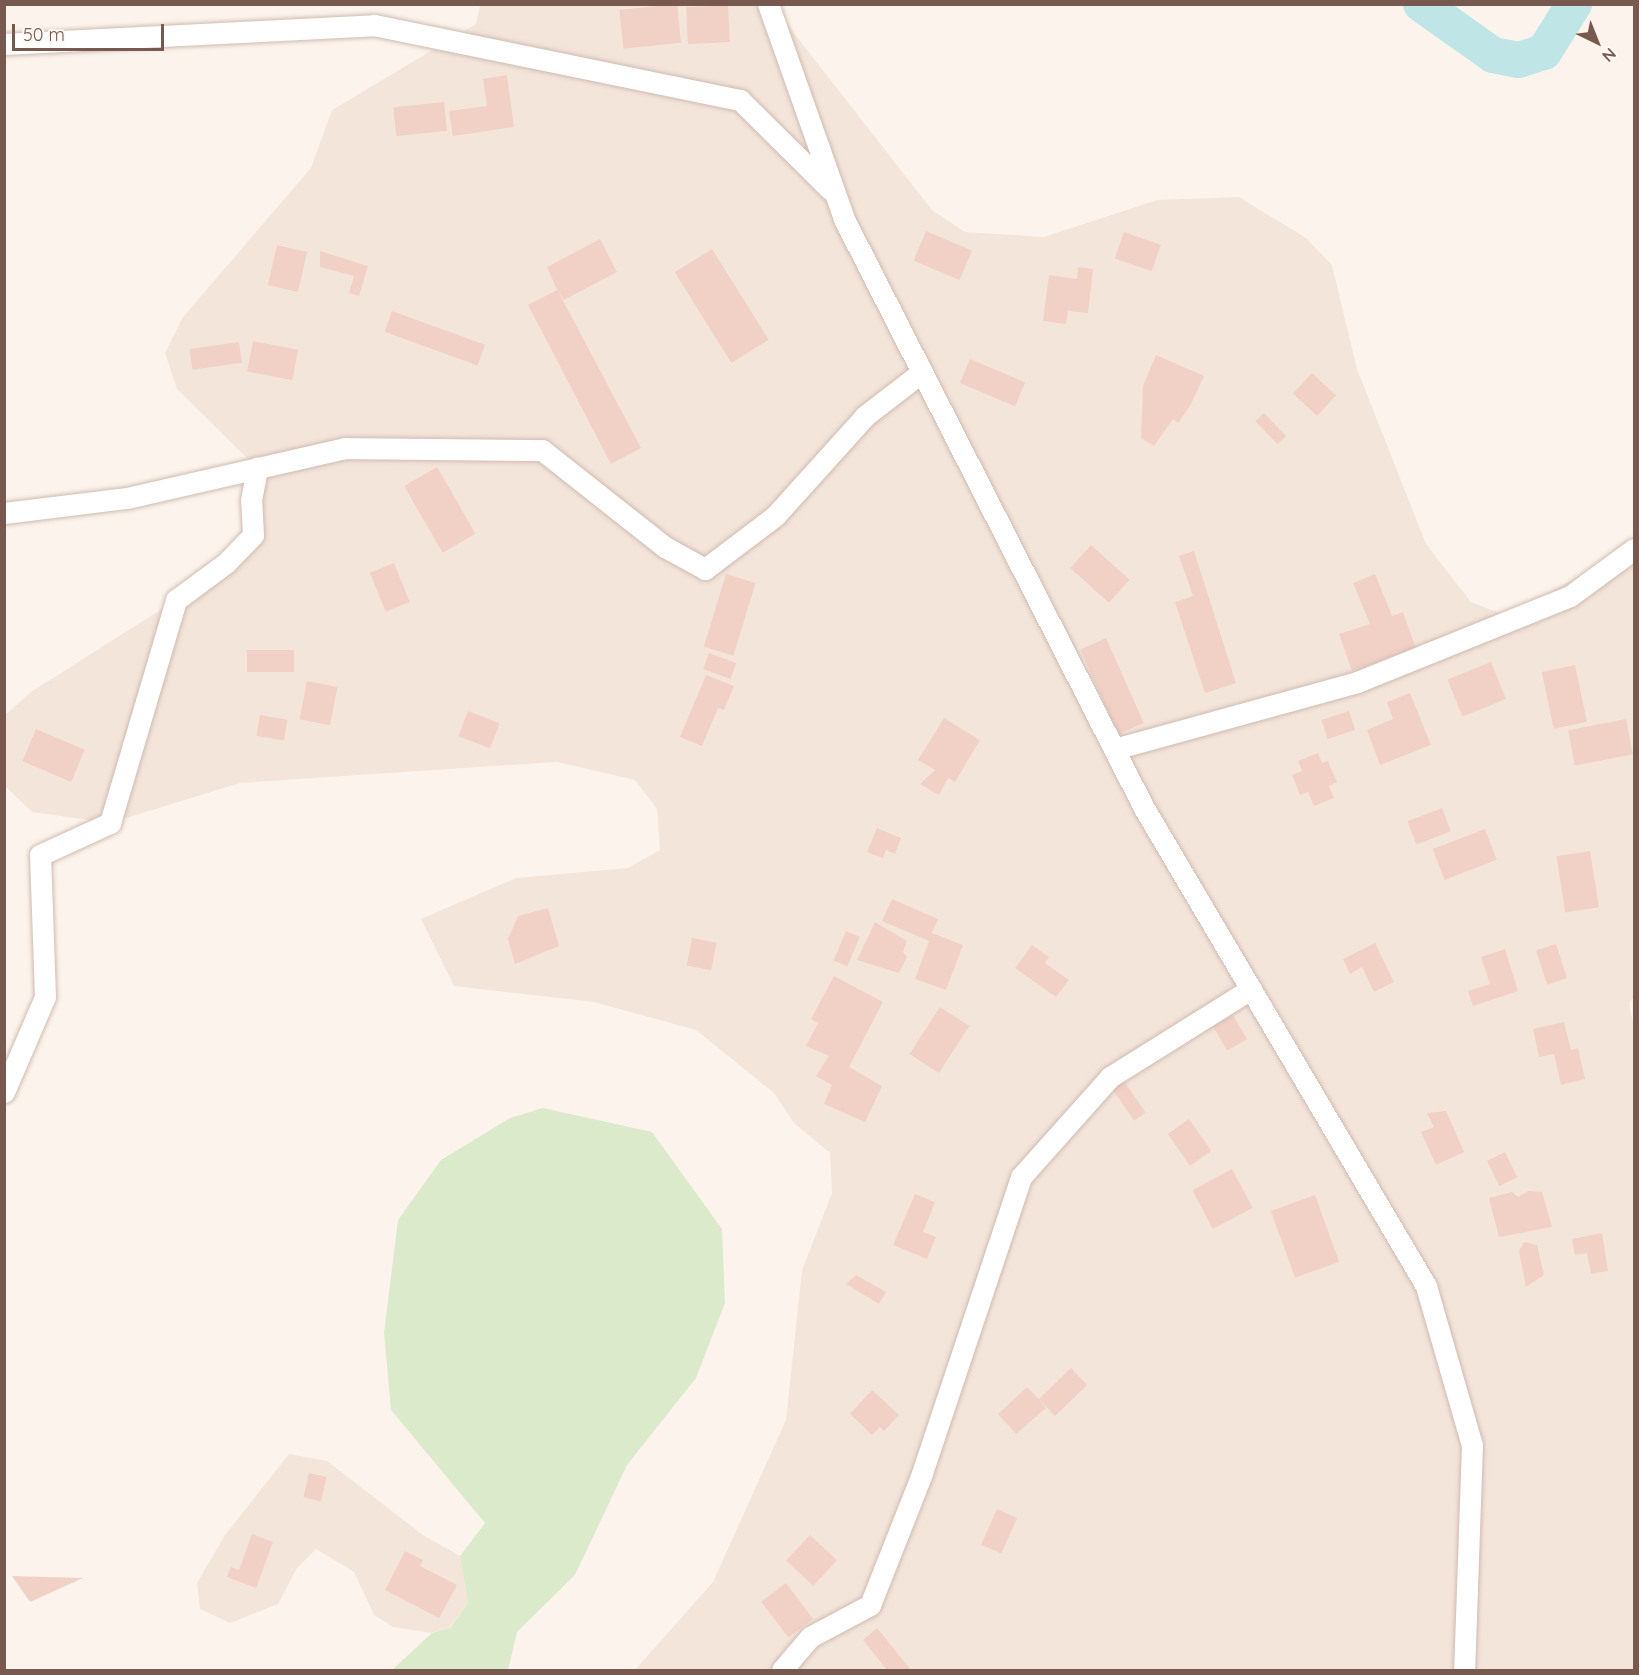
<!DOCTYPE html>
<style>
body{margin:0}
#map{position:relative;width:1639px;height:1675px;overflow:hidden;background:#fcf4ec;font-family:Quicksand,sans-serif}
div>[style]{position:absolute}
.residential>*{inset:0;background:#f4e5db}
.green>*{inset:0;background:#dbeaca}
.river>*{height:36px;margin:-18px;padding:0 18px;transform-origin:18px;border-radius:18px;background:#c0e5e6}
.building>*{inset:0;background:#f1d1c5;transform-origin:0 0}
.roads{filter:drop-shadow(0 0 2px #cfbbb1) drop-shadow(0 0 2px #cfbbb1)}
.minor>*{height:21px;margin:-10.5px;padding:0 10.5px;transform-origin:10.5px;border-radius:10.5px;background:#fff}
span{translate:-50% -50%;white-space:nowrap;text-align:center;line-height:1.15;-webkit-text-stroke:5px #fef9f3;paint-order:stroke}
.frame{position:absolute;inset:0;border:6px solid #78594f;pointer-events:none}
.north{position:absolute;left:1567px;top:12px;width:60px;height:60px;-webkit-text-stroke:4px #fef9f3;paint-order:stroke;rotate:137deg;font-size:16px;font-weight:700;line-height:24px;text-align:center;color:#78594f}
.north::after{content:'';display:block;margin:auto;width:21px;height:27px;background:#78594f;clip-path:polygon(50% 0,100% 100%,50% 72%,0 100%)}
.scale{position:absolute;left:12px;top:24px;width:152px;height:27px;box-sizing:border-box;border:3px solid #78594f;border-top:0;padding-left:8px;font-size:18px;line-height:21px;white-space:nowrap;color:#78594f;-webkit-text-stroke:4px #fef9f3;paint-order:stroke}
</style>
<div id="map">
<div class="residential">
<div style="clip-path:polygon(480px 5px,772px 5px,932px 210px,965px 232px,1044px 237px,1157px 200px,1239px 197px,1306px 238px,1332px 265px,1357px 369px,1426px 544px,1471px 602px,1505px 615px,1634px 548px,1634px 997px,1629px 1003px,1634px 1028px,1634px 1670px,635px 1670px,713px 1582px,786px 1420px,802px 1270px,832px 1193px,830px 1153px,794px 1123px,774px 1093px,696px 1030px,594px 1002px,454px 986px,421px 919px,516px 878px,628px 868px,660px 850px,657px 809px,635px 780px,557px 762px,240px 783px,110px 823px,32px 812px,6px 787px,5px 715px,31px 692px,176px 600px,253px 535px,257px 468px,177px 389px,165px 353px,183px 317px,311px 168px,332px 110px,476px 24px)"></div>
<div style="clip-path:polygon(289px 1454px,327px 1461px,423px 1535px,460px 1556px,468px 1603px,449px 1628px,432px 1633px,393px 1627px,374px 1615px,354px 1572px,316px 1549px,297px 1568px,278px 1604px,230px 1623px,200px 1609px,197px 1583px,225px 1535px)"></div>
</div>
<div class="green">
<div style="clip-path:polygon(543px 1108px,652px 1132px,722px 1229px,725px 1303px,696px 1378px,627px 1465px,575px 1575px,517px 1632px,508px 1670px,392px 1670px,432px 1633px,450px 1628px,468px 1603px,460px 1556px,485px 1523px,391px 1410px,384px 1333px,398px 1220px,441px 1160px,510px 1118px)"></div>
</div>
<div class="river">
<div style="left:1421px;top:4px;width:88px;rotate:35.3deg"></div>
<div style="left:1493px;top:55px;width:26px;rotate:11deg"></div>
<div style="left:1519px;top:60px;width:26px;rotate:-18deg"></div>
<div style="left:1544px;top:52px;width:57px;rotate:-58deg"></div>
</div>
<div class="building">
<div style="left:677px;top:4px;width:39px;height:58px;rotate:84deg"></div>
<div style="left:728px;top:5px;width:37px;height:42px;rotate:87deg"></div>
<div style="clip-path:polygon(507px 75px,514px 127px,453px 136px,449px 111px,487px 106px,483px 79px)"></div>
<div style="left:444px;top:102px;width:29px;height:51px;rotate:84deg"></div>
<div style="left:926px;top:231px;width:50px;height:32px;rotate:23deg"></div>
<div style="left:1124px;top:232px;width:39px;height:28px;rotate:19deg"></div>
<div style="clip-path:polygon(600px 239px,617px 272px,564px 300px,558px 291px,641px 448px,611px 464px,528px 305px,557px 290px,547px 267px)"></div>
<div style="left:277px;top:245px;width:31px;height:41px;rotate:13deg"></div>
<div style="left:712px;top:249px;width:107px;height:44px;rotate:58deg"></div>
<div style="clip-path:polygon(320px 251px,368px 266px,359px 296px,349px 293px,354px 276px,320px 267px)"></div>
<div style="clip-path:polygon(1078px 267px,1093px 269px,1088px 313px,1068px 311px,1066px 324px,1043px 321px,1049px 275px,1077px 279px)"></div>
<div style="left:392px;top:311px;width:99px;height:22px;rotate:20deg"></div>
<div style="left:253px;top:341px;width:46px;height:31px;rotate:11deg"></div>
<div style="left:239px;top:342px;width:21px;height:50px;rotate:82deg"></div>
<div style="clip-path:polygon(1156px 355px,1204px 376px,1190px 406px,1178px 423px,1173px 419px,1154px 446px,1141px 438px,1143px 386px)"></div>
<div style="left:970px;top:359px;width:60px;height:26px;rotate:23deg"></div>
<div style="left:1312px;top:373px;width:33px;height:28px;rotate:43deg"></div>
<div style="left:1264px;top:413px;width:32px;height:12px;rotate:46deg"></div>
<div style="left:437px;top:467px;width:77px;height:38px;rotate:60deg"></div>
<div style="left:1091px;top:545px;width:52px;height:31px;rotate:42deg"></div>
<div style="clip-path:polygon(1194px 551px,1236px 683px,1205px 693px,1175px 602px,1193px 596px,1179px 556px)"></div>
<div style="left:394px;top:563px;width:42px;height:26px;rotate:68deg"></div>
<div style="left:726px;top:574px;width:31px;height:76px;rotate:17deg"></div>
<div style="clip-path:polygon(1375px 574px,1392px 616px,1403px 612px,1416px 649px,1352px 671px,1339px 634px,1370px 624px,1353px 583px)"></div>
<div style="left:1106px;top:638px;width:93px;height:28px;rotate:66deg"></div>
<div style="left:247px;top:650px;width:47px;height:22px"></div>
<div style="left:709px;top:653px;width:29px;height:17px;rotate:20deg"></div>
<div style="left:1491px;top:662px;width:40px;height:47px;rotate:68deg"></div>
<div style="left:1575px;top:665px;width:58px;height:34px;rotate:78deg"></div>
<div style="clip-path:polygon(706px 675px,734px 686px,724px 710px,718px 708px,702px 746px,680px 737px)"></div>
<div style="left:307px;top:681px;width:31px;height:39px;rotate:11deg"></div>
<div style="clip-path:polygon(1410px 693px,1431px 745px,1380px 765px,1367px 730px,1393px 719px,1387px 702px)"></div>
<div style="left:468px;top:711px;width:34px;height:27px;rotate:21deg"></div>
<div style="left:1349px;top:711px;width:20px;height:29px;rotate:72deg"></div>
<div style="left:260px;top:715px;width:28px;height:21px;rotate:10deg"></div>
<div style="clip-path:polygon(944px 718px,980px 740px,955px 782px,948px 778px,939px 795px,920px 784px,935px 770px,918px 760px)"></div>
<div style="left:1626px;top:719px;width:36px;height:59px;rotate:79deg"></div>
<div style="left:36px;top:729px;width:53px;height:35px;rotate:23deg"></div>
<div style="clip-path:polygon(1318px 753px,1322px 763px,1328px 761px,1337px 782px,1329px 786px,1334px 798px,1314px 806px,1308px 792px,1300px 795px,1292px 775px,1302px 771px,1298px 761px)"></div>
<div style="left:1442px;top:808px;width:25px;height:37px;rotate:69deg"></div>
<div style="clip-path:polygon(877px 828px,901px 838px,895px 854px,886px 850px,883px 858px,867px 852px)"></div>
<div style="left:1485px;top:829px;width:33px;height:56px;rotate:69deg"></div>
<div style="left:1590px;top:851px;width:57px;height:34px;rotate:81deg"></div>
<div style="clip-path:polygon(892px 899px,938px 919px,932px 933px,963px 945px,946px 990px,915px 979px,929px 941px,882px 921px)"></div>
<div style="clip-path:polygon(548px 908px,559px 946px,515px 964px,508px 939px,518px 916px)"></div>
<div style="clip-path:polygon(875px 922px,907px 941px,903px 952px,907px 957px,899px 973px,857px 960px)"></div>
<div style="left:846px;top:931px;width:15px;height:32px;rotate:23deg"></div>
<div style="left:692px;top:938px;width:25px;height:28px;rotate:11deg"></div>
<div style="clip-path:polygon(1375px 943px,1394px 982px,1374px 992px,1362px 967px,1350px 974px,1343px 959px)"></div>
<div style="left:1556px;top:944px;width:36px;height:21px;rotate:72deg"></div>
<div style="clip-path:polygon(1032px 945px,1049px 957px,1045px 963px,1069px 980px,1056px 997px,1015px 968px)"></div>
<div style="clip-path:polygon(1505px 949px,1518px 991px,1473px 1006px,1468px 991px,1490px 984px,1481px 957px)"></div>
<div style="clip-path:polygon(834px 976px,883px 1002px,849px 1067px,882px 1086px,865px 1122px,824px 1104px,832px 1085px,816px 1076px,829px 1056px,806px 1046px,818px 1023px,811px 1019px)"></div>
<div style="left:940px;top:1007px;width:35px;height:56px;rotate:33deg"></div>
<div style="left:1233px;top:1015px;width:28px;height:23px;rotate:60deg"></div>
<div style="clip-path:polygon(1564px 1022px,1571px 1050px,1578px 1048px,1585px 1079px,1561px 1085px,1554px 1054px,1539px 1057px,1533px 1029px)"></div>
<div style="left:1122px;top:1078px;width:42px;height:14px;rotate:56deg"></div>
<div style="clip-path:polygon(1446px 1111px,1464px 1152px,1436px 1165px,1421px 1132px,1434px 1127px,1427px 1113px)"></div>
<div style="left:1189px;top:1119px;width:39px;height:26px;rotate:55deg"></div>
<div style="left:1505px;top:1152px;width:28px;height:20px;rotate:64deg"></div>
<div style="left:1232px;top:1169px;width:44px;height:45px;rotate:62deg"></div>
<div style="clip-path:polygon(1528px 1191px,1542px 1192px,1552px 1227px,1499px 1237px,1489px 1198px,1512px 1192px,1518px 1197px)"></div>
<div style="clip-path:polygon(915px 1194px,935px 1202px,923px 1232px,936px 1237px,927px 1259px,893px 1245px)"></div>
<div style="left:1315px;top:1195px;width:71px;height:47px;rotate:70deg"></div>
<div style="clip-path:polygon(1602px 1233px,1608px 1271px,1591px 1274px,1587px 1253px,1575px 1255px,1572px 1239px)"></div>
<div style="clip-path:polygon(1524px 1242px,1537px 1245px,1544px 1275px,1526px 1287px,1519px 1251px)"></div>
<div style="clip-path:polygon(856px 1275px,886px 1292px,879px 1304px,846px 1284px)"></div>
<div style="clip-path:polygon(1071px 1368px,1087px 1385px,1055px 1416px,1039px 1399px,1046px 1408px,1016px 1434px,998px 1414px,1027px 1387px,1039px 1399px)"></div>
<div style="clip-path:polygon(872px 1390px,899px 1415px,884px 1431px,880px 1427px,872px 1435px,850px 1414px)"></div>
<div style="left:309px;top:1473px;width:18px;height:25px;rotate:13deg"></div>
<div style="left:997px;top:1509px;width:22px;height:39px;rotate:24deg"></div>
<div style="clip-path:polygon(252px 1534px,273px 1542px,256px 1588px,227px 1577px,231px 1567px,239px 1570px)"></div>
<div style="left:810px;top:1535px;width:37px;height:35px;rotate:43deg"></div>
<div style="clip-path:polygon(405px 1551px,423px 1560px,420px 1566px,457px 1585px,439px 1618px,385px 1590px)"></div>
<div style="clip-path:polygon(12px 1576px,83px 1578px,30px 1602px)"></div>
<div style="left:786px;top:1583px;width:45px;height:31px;rotate:53deg"></div>
<div style="clip-path:polygon(877px 1628px,911px 1670px,887px 1670px,863px 1640px)"></div>
</div>
<div class="roads">
<div class="minor">
<div style="left:768px;top:4px;width:228px;rotate:70.5deg"></div>
<div style="left:844px;top:219px;width:661px;rotate:63.01deg"></div>
<div style="left:1144px;top:808px;width:555px;rotate:59.46deg"></div>
<div style="left:1426px;top:1286px;width:166px;rotate:73.9deg"></div>
<div style="left:1472px;top:1445px;width:225px;rotate:92deg"></div>
<div style="left:4px;top:44px;width:370px;rotate:-2.9deg"></div>
<div style="left:374px;top:25px;width:374px;rotate:11.6deg"></div>
<div style="left:740px;top:100px;width:127px;rotate:44.7deg"></div>
<div style="left:4px;top:513px;width:124px;rotate:-7deg"></div>
<div style="left:127px;top:498px;width:224px;rotate:-12.9deg"></div>
<div style="left:345px;top:448px;width:197px;rotate:0.6deg"></div>
<div style="left:542px;top:450px;width:157px;rotate:38.3deg"></div>
<div style="left:665px;top:547px;width:46px;rotate:28.8deg"></div>
<div style="left:705px;top:569px;width:88px;rotate:-37.1deg"></div>
<div style="left:775px;top:516px;width:135px;rotate:-48deg"></div>
<div style="left:865px;top:416px;width:72px;rotate:-37.7deg"></div>
<div style="left:1114px;top:749px;width:252px;rotate:-15.4deg"></div>
<div style="left:1357px;top:682px;width:230px;rotate:-22deg"></div>
<div style="left:1570px;top:596px;width:79px;rotate:-36.3deg"></div>
<div style="left:4px;top:1092px;width:103px;rotate:-66.7deg"></div>
<div style="left:45px;top:997px;width:142px;rotate:-92deg"></div>
<div style="left:40px;top:855px;width:77px;rotate:-24.6deg"></div>
<div style="left:110px;top:823px;width:233px;rotate:-73.5deg"></div>
<div style="left:176px;top:600px;width:62px;rotate:-36.5deg"></div>
<div style="left:226px;top:563px;width:39px;rotate:-46deg"></div>
<div style="left:253px;top:535px;width:35px;rotate:-93deg"></div>
<div style="left:251px;top:500px;width:33px;rotate:-79deg"></div>
<div style="left:782px;top:1670px;width:43px;rotate:-49.7deg"></div>
<div style="left:810px;top:1637px;width:68px;rotate:-28.1deg"></div>
<div style="left:870px;top:1605px;width:139px;rotate:-68.4deg"></div>
<div style="left:921px;top:1476px;width:315px;rotate:-71.5deg"></div>
<div style="left:1021px;top:1177px;width:134px;rotate:-48.3deg"></div>
<div style="left:1110px;top:1077px;width:166px;rotate:-32deg"></div>
</div>
</div>
<div class="frame"></div>
<div class="north">N</div>
<div class="scale">50 m</div>
</div>
